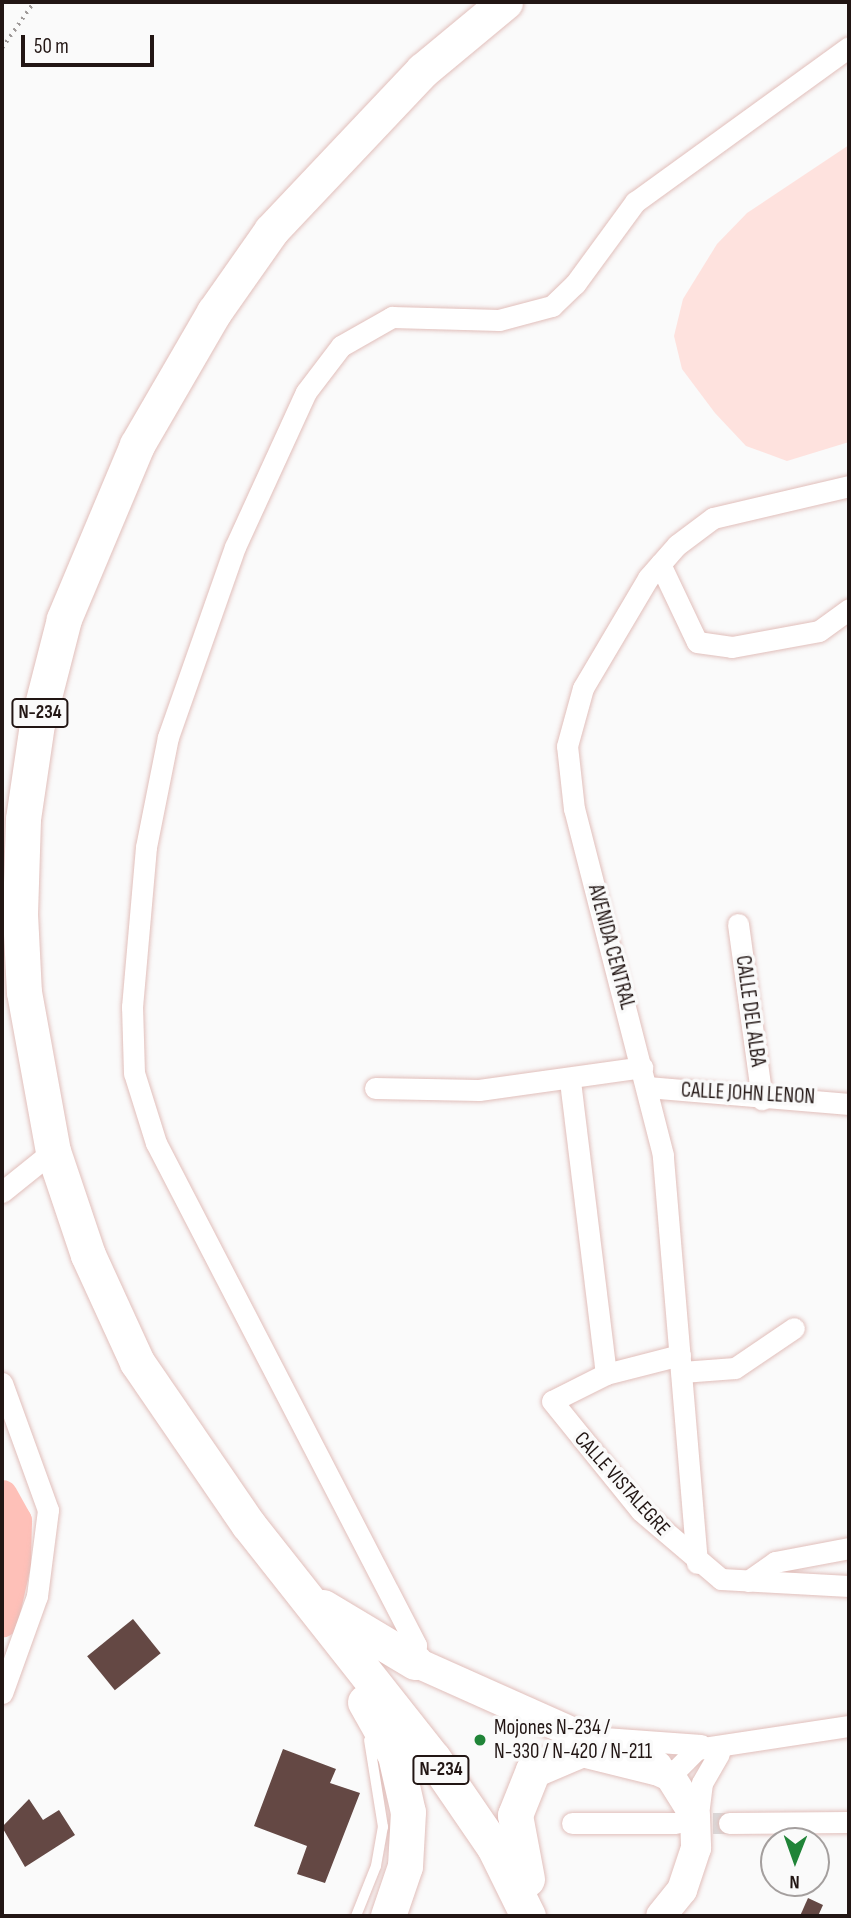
<!DOCTYPE html>
<style>
body{margin:0}
#map{position:relative;width:851px;height:1918px;overflow:hidden;background:#fafafa;font-family:"Sofia Sans Condensed",sans-serif}
div>[style]{position:absolute}
.green>*{inset:0;background:#fee2de}
.river>*{height:32px;margin:-16px;padding:0 16px;transform-origin:16px;border-radius:16px;background:#fec0b8}
.building>*{inset:0;background:#644844;transform-origin:0 0}
.minor-tunnel>*{height:21px;margin-top:-10.5px;transform-origin:0;background:repeating-linear-gradient(90deg,#dad8d8 0 21px,transparent 0 31px)}
.path>*{height:3.5px;margin-top:-1.75px;transform-origin:0;background:repeating-linear-gradient(90deg,#9f9a99 0 2px,transparent 0 7px)}
.roads{filter:drop-shadow(0 0 2px #e1bfbb) drop-shadow(0 0 2px #e1bfbb)}
.service>*{height:10px;margin:-5px;padding:0 5px;transform-origin:5px;border-radius:5px;background:#fff}
.minor>*{height:21px;margin:-10.5px;padding:0 10.5px;transform-origin:10.5px;border-radius:10.5px;background:#fff}
.secondary>*{height:30px;margin:-15px;padding:0 15px;transform-origin:15px;border-radius:15px;background:#fff}
.trunk>*{height:35px;margin:-17.5px;padding:0 17.5px;transform-origin:17.5px;border-radius:17.5px;background:#fff}
.dots>*{width:19px;height:19px;translate:-50% -50%;box-sizing:border-box;border:4px solid #fafafa;border-radius:50%}
span{translate:-50% -50%;white-space:nowrap;text-align:center;line-height:1.15;-webkit-text-stroke:7px #fafafa;paint-order:stroke}
.shield-label span{padding:2px 5px;background:#fafafa;border:2px solid;border-radius:5px;-webkit-text-stroke-width:0}
.shield-label{font-size:19px;color:#221614;font-weight:700}
.street-label{font-size:21px;color:#221614}
.poi-label{font-size:21px;color:#221614}
.left{translate:0 -50%;text-align:left}
.frame{position:absolute;inset:0;border:4px solid #221614;pointer-events:none}
.north{position:absolute;left:760px;top:1827px;width:70px;height:70px;box-sizing:border-box;background:#fafafa;border:2px solid #a49f9e;border-radius:50%;rotate:181deg;font-size:19px;font-weight:700;line-height:28px;text-align:center;color:#221614}
.north::after{content:'';display:block;margin:auto;width:24px;height:32px;background:#208438;clip-path:polygon(50% 0,100% 100%,50% 72%,0 100%)}
.scale{position:absolute;left:21px;top:35px;width:133px;height:32px;box-sizing:border-box;border:4px solid #221614;border-top:0;padding-left:9px;font-size:21px;line-height:24px;white-space:nowrap;color:#221614;-webkit-text-stroke:5px #fafafa;paint-order:stroke}
</style>
<div id="map">
<div class="green">
<div style="clip-path:polygon(849px 145px,849px 442px,787px 461px,746px 446px,715px 413px,682px 369px,674px 336px,683px 299px,717px 244px,747px 213px)"></div>
</div>
<div class="river">
<div style="left:2px;top:1496px;width:29px;rotate:61deg"></div>
<div style="left:16px;top:1521px;width:43px;rotate:91.3deg"></div>
<div style="left:15px;top:1564px;width:59px;rotate:102.6deg"></div>
</div>
<div class="building">
<div style="left:133px;top:1619px;width:44px;height:59px;rotate:51deg"></div>
<div style="clip-path:polygon(283px 1749px,336px 1769px,330px 1783px,360px 1793px,325px 1883px,297px 1874px,307px 1846px,254px 1826px)"></div>
<div style="clip-path:polygon(29px 1799px,43px 1820px,59px 1810px,75px 1835px,25px 1867px,2px 1827px)"></div>
<div style="clip-path:polygon(808px 1898px,823px 1905px,818px 1916px,800px 1916px)"></div>
</div>
<div class="minor-tunnel">
<div style="left:682px;top:1823px;width:47px"></div>
</div>
<div class="path">
<div style="left:2px;top:48px;width:56px;rotate:-55.2deg"></div>
</div>
<div class="roads">
<div class="service">
<div style="left:356px;top:1916px;width:54px;rotate:-68.2deg"></div>
<div style="left:376px;top:1866px;width:40px;rotate:-80deg"></div>
<div style="left:383px;top:1827px;width:88px;rotate:-99.1deg"></div>
</div>
<div class="minor">
<div style="left:660px;top:564px;width:86px;rotate:64.6deg"></div>
<div style="left:697px;top:642px;width:35px;rotate:8deg"></div>
<div style="left:732px;top:647px;width:88px;rotate:-10.4deg"></div>
<div style="left:819px;top:631px;width:37px;rotate:-36deg"></div>
<div style="left:738px;top:924px;width:177px;rotate:82.2deg"></div>
<div style="left:570px;top:1081px;width:295px;rotate:83deg"></div>
<div style="left:647px;top:1087px;width:203px;rotate:4.8deg"></div>
<div style="left:375px;top:1088px;width:104px;rotate:1.1deg"></div>
<div style="left:479px;top:1090px;width:165px;rotate:-8deg"></div>
<div style="left:2px;top:1192px;width:65px;rotate:-38.8deg"></div>
<div style="left:680px;top:1355px;width:76px;rotate:165.6deg"></div>
<div style="left:606px;top:1374px;width:60px;rotate:153.4deg"></div>
<div style="left:552px;top:1401px;width:141px;rotate:51deg"></div>
<div style="left:641px;top:1511px;width:105px;rotate:40.4deg"></div>
<div style="left:721px;top:1579px;width:128px;rotate:3.1deg"></div>
<div style="left:682px;top:1372px;width:53px;rotate:-4.3deg"></div>
<div style="left:735px;top:1368px;width:71px;rotate:-34.1deg"></div>
<div style="left:2px;top:1383px;width:135px;rotate:70.1deg"></div>
<div style="left:48px;top:1510px;width:87px;rotate:97.3deg"></div>
<div style="left:37px;top:1596px;width:103px;rotate:109.8deg"></div>
<div style="left:697px;top:1563px;width:409px;rotate:-94.8deg"></div>
<div style="left:663px;top:1155px;width:357px;rotate:-104.4deg"></div>
<div style="left:574px;top:809px;width:63px;rotate:-96.3deg"></div>
<div style="left:567px;top:746px;width:60px;rotate:-74.6deg"></div>
<div style="left:583px;top:688px;width:128px;rotate:-59.4deg"></div>
<div style="left:648px;top:578px;width:44px;rotate:-48.7deg"></div>
<div style="left:677px;top:545px;width:45px;rotate:-36.9deg"></div>
<div style="left:713px;top:518px;width:140px;rotate:-13.2deg"></div>
<div style="left:748px;top:1581px;width:33px;rotate:-35deg"></div>
<div style="left:775px;top:1562px;width:75px;rotate:-10.7deg"></div>
<div style="left:415px;top:1662px;width:17px;rotate:-87deg"></div>
<div style="left:416px;top:1645px;width:565px;rotate:-117.38deg"></div>
<div style="left:156px;top:1143px;width:73px;rotate:-107.4deg"></div>
<div style="left:134px;top:1073px;width:66px;rotate:-91.7deg"></div>
<div style="left:132px;top:1007px;width:161px;rotate:-85deg"></div>
<div style="left:146px;top:847px;width:112px;rotate:-78.7deg"></div>
<div style="left:168px;top:737px;width:201px;rotate:-70.6deg"></div>
<div style="left:235px;top:547px;width:170px;rotate:-65.4deg"></div>
<div style="left:306px;top:392px;width:58px;rotate:-52.7deg"></div>
<div style="left:341px;top:346px;width:59px;rotate:-29.6deg"></div>
<div style="left:392px;top:317px;width:107px;rotate:1.6deg"></div>
<div style="left:499px;top:320px;width:55px;rotate:-14.8deg"></div>
<div style="left:552px;top:306px;width:32px;rotate:-44deg"></div>
<div style="left:575px;top:284px;width:102px;rotate:-53.8deg"></div>
<div style="left:635px;top:202px;width:264px;rotate:-35.9deg"></div>
<div style="left:604px;top:1738px;width:97px;rotate:4.1deg"></div>
<div style="left:670px;top:1776px;width:38px;rotate:-45deg"></div>
<div style="left:697px;top:1749px;width:154px;rotate:-8.6deg"></div>
<div style="left:572px;top:1823px;width:104px"></div>
<div style="left:697px;top:1823px;width:40px;rotate:-82.9deg"></div>
<div style="left:702px;top:1783px;width:34px;rotate:-60deg"></div>
<div style="left:729px;top:1823px;width:120px;rotate:-0.5deg"></div>
</div>
<div class="secondary">
<div style="left:415px;top:1662px;width:279px;rotate:24.1deg"></div>
<div style="left:670px;top:1776px;width:47px;rotate:58deg"></div>
<div style="left:695px;top:1816px;width:32px;rotate:88deg"></div>
<div style="left:696px;top:1848px;width:44px;rotate:108.4deg"></div>
<div style="left:682px;top:1890px;width:33px;rotate:129deg"></div>
</div>
<div class="trunk">
<div style="left:505px;top:2px;width:107px;rotate:140.3deg"></div>
<div style="left:423px;top:70px;width:221px;rotate:133.4deg"></div>
<div style="left:271px;top:231px;width:99px;rotate:125.1deg"></div>
<div style="left:214px;top:312px;width:154px;rotate:120.1deg"></div>
<div style="left:137px;top:445px;width:189px;rotate:112.8deg"></div>
<div style="left:64px;top:619px;width:108px;rotate:104.4deg"></div>
<div style="left:37px;top:724px;width:96px;rotate:98.4deg"></div>
<div style="left:23px;top:819px;width:95px;rotate:91.8deg"></div>
<div style="left:20px;top:914px;width:78px;rotate:87.1deg"></div>
<div style="left:24px;top:992px;width:162px;rotate:79.7deg"></div>
<div style="left:53px;top:1151px;width:110px;rotate:71.4deg"></div>
<div style="left:88px;top:1255px;width:118px;rotate:65.4deg"></div>
<div style="left:137px;top:1362px;width:196px;rotate:55.6deg"></div>
<div style="left:248px;top:1524px;width:298px;rotate:51.7deg"></div>
<div style="left:433px;top:1758px;width:108px;rotate:55.6deg"></div>
<div style="left:494px;top:1847px;width:77px;rotate:63.8deg"></div>
<div style="left:323px;top:1607px;width:107px;rotate:30.9deg"></div>
<div style="left:365px;top:1702px;width:61px;rotate:60.5deg"></div>
<div style="left:395px;top:1755px;width:58px;rotate:77.2deg"></div>
<div style="left:408px;top:1812px;width:54px;rotate:93.2deg"></div>
<div style="left:405px;top:1866px;width:53px;rotate:108.8deg"></div>
<div style="left:527px;top:1879px;width:65px;rotate:-100.6deg"></div>
<div style="left:515px;top:1815px;width:48px;rotate:-68.2deg"></div>
<div style="left:533px;top:1770px;width:53px;rotate:-23.2deg"></div>
<div style="left:582px;top:1749px;width:75px;rotate:13.9deg"></div>
</div>
</div>
<div class="dots">
<div style="left:480px;top:1740px;background:#208438"></div>
</div>
<div class="shield-label">
<span style="left:40px;top:713px">N-234</span>
<span style="left:441px;top:1770px">N-234</span>
</div>
<div class="street-label">
<span style="left:611px;top:947px;rotate:75deg">AVENIDA CENTRAL</span>
<span style="left:750px;top:1011px;rotate:82deg">CALLE DEL ALBA</span>
<span style="left:748px;top:1094px;rotate:3deg">CALLE JOHN LENON</span>
<span style="left:622px;top:1484px;rotate:48deg">CALLE VISTALEGRE</span>
</div>
<div class="poi-label">
<span class="left" style="left:494px;top:1740px">Mojones N-234 /<br>N-330 / N-420 / N-211</span>
</div>
<div class="frame"></div>
<div class="north">N</div>
<div class="scale">50 m</div>
</div>
